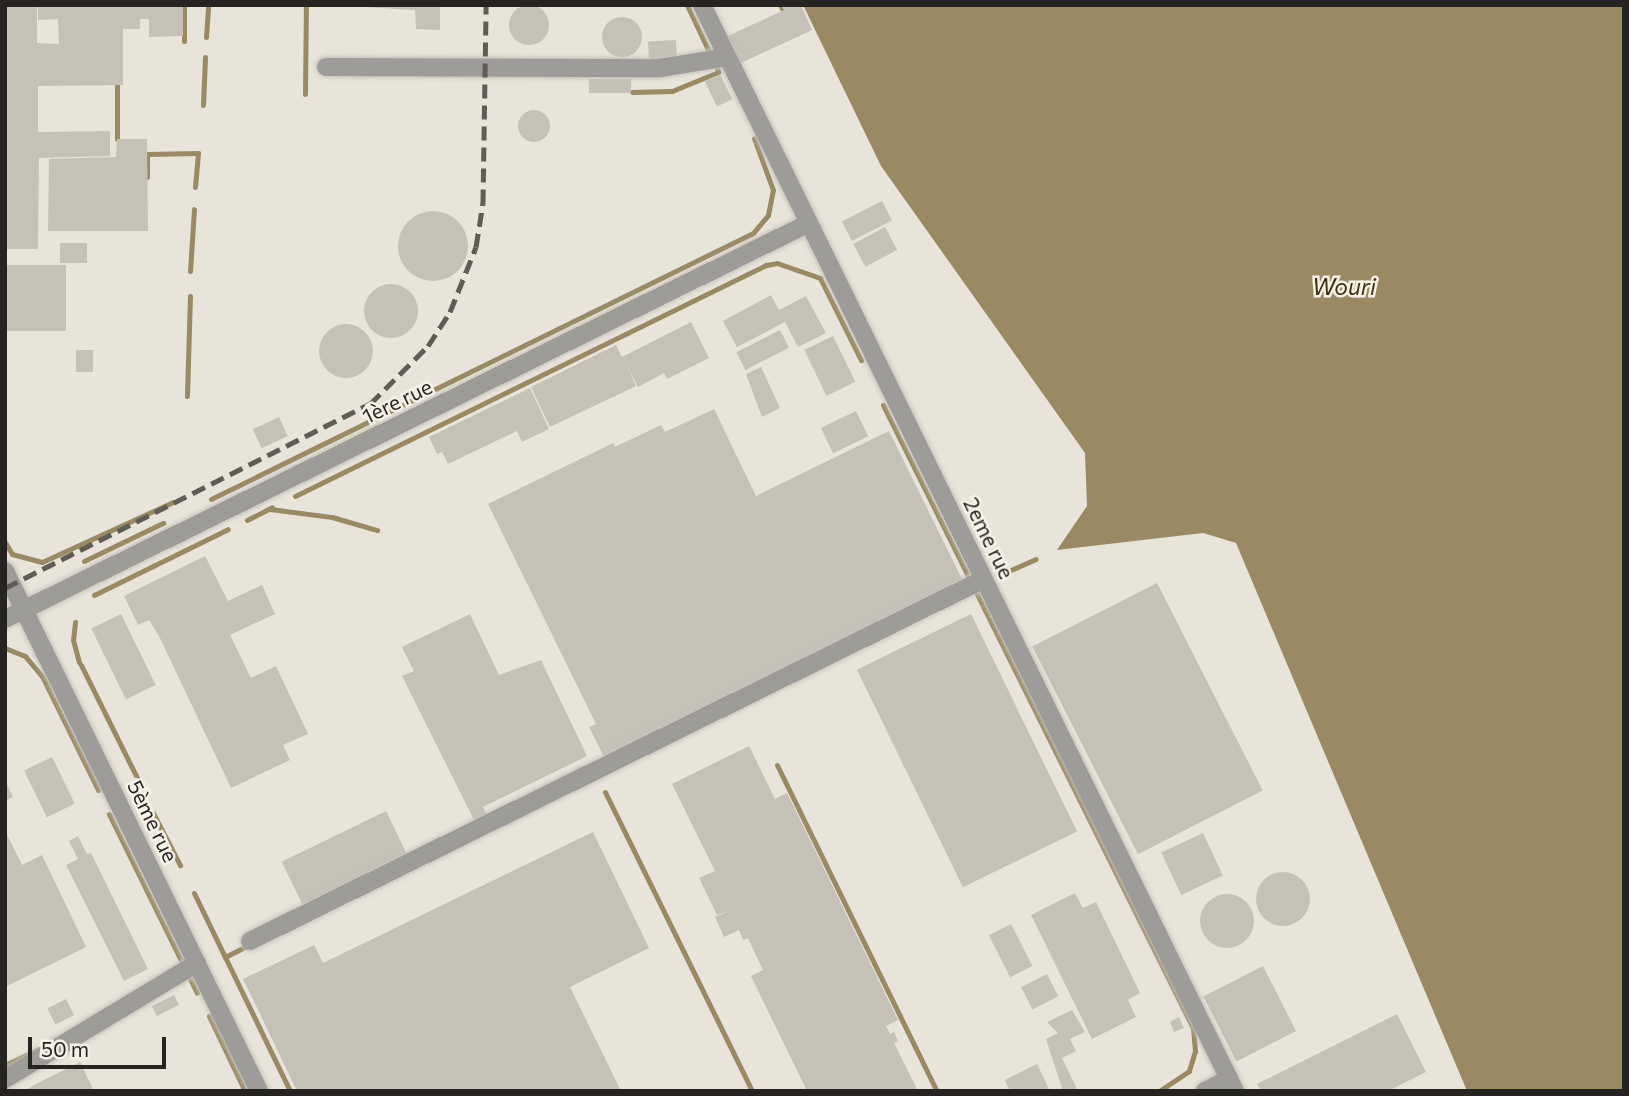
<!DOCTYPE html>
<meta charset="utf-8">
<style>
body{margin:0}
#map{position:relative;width:1629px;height:1096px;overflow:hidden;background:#e8e4da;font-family:Commissioner,sans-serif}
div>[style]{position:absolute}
.water>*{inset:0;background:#9a8a64}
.stream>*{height:5px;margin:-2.5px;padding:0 2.5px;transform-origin:2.5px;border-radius:2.5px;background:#9a8a64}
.building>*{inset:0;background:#c5c1b7;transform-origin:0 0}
.round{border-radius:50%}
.roads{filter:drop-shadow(0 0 2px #c5c1b9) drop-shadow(0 0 2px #c5c1b9)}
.minor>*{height:18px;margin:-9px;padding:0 9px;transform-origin:9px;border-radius:9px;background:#9e9c98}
.rail>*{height:5px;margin-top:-2.5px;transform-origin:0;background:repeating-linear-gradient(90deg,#5f5c56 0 14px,transparent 0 21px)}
span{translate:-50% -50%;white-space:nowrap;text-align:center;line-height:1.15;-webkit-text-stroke:5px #f5f1e7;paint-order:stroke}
.street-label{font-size:21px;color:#262420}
.water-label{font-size:23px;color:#3f3211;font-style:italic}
.frame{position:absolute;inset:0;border:7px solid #262420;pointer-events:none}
.scale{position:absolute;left:28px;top:1037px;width:138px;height:32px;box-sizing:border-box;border:4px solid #262420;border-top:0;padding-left:9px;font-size:21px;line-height:24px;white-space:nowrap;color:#262420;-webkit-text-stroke:5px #f5f1e7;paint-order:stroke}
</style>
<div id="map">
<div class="water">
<div style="clip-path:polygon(803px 5px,1624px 5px,1624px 1091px,1467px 1091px,1236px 543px,1203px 533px,1057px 550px,1087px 506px,1085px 453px,881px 166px)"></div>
</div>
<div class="stream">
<div style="left:687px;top:5px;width:73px;rotate:64.8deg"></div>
<div style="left:780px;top:5px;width:6px;rotate:59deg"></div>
<div style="left:206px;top:37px;width:32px;rotate:-86deg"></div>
<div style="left:184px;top:41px;width:36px;rotate:-90deg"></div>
<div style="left:117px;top:85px;width:54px;rotate:90deg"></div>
<div style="left:632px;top:92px;width:40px;rotate:-1.4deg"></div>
<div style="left:672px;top:91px;width:50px;rotate:-22.4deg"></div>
<div style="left:305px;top:94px;width:89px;rotate:-89.4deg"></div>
<div style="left:203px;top:105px;width:48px;rotate:-87.6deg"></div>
<div style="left:147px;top:177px;width:23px;rotate:-90deg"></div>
<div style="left:147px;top:154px;width:51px;rotate:-1.1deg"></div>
<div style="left:198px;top:153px;width:34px;rotate:95deg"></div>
<div style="left:190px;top:271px;width:62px;rotate:-86.3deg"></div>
<div style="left:187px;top:396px;width:100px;rotate:-88.3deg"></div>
<div style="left:883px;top:405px;width:696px;rotate:63.55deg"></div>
<div style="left:1193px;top:1028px;width:23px;rotate:85deg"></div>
<div style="left:1195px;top:1051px;width:21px;rotate:107deg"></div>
<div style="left:1189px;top:1071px;width:36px;rotate:146deg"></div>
<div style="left:295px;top:496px;width:525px;rotate:-26.13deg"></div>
<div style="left:766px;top:265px;width:11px;rotate:-10deg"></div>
<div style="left:777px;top:263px;width:46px;rotate:19.2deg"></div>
<div style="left:820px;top:278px;width:92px;rotate:63.4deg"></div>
<div style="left:211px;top:499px;width:604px;rotate:-26.14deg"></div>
<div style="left:753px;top:233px;width:23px;rotate:-50deg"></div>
<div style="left:768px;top:215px;width:25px;rotate:-79deg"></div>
<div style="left:773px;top:190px;width:55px;rotate:-110.1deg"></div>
<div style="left:270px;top:509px;width:63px;rotate:7.4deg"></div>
<div style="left:332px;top:517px;width:47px;rotate:16.1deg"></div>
<div style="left:247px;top:520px;width:28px;rotate:-27deg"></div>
<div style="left:5px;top:542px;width:14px;rotate:60deg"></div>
<div style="left:12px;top:554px;width:31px;rotate:15deg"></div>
<div style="left:42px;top:562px;width:144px;rotate:-24.6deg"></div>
<div style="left:84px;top:561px;width:88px;rotate:-25.7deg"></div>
<div style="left:1011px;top:570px;width:27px;rotate:-24deg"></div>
<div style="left:94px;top:595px;width:149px;rotate:-26.2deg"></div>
<div style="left:75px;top:622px;width:18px;rotate:96deg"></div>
<div style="left:73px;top:640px;width:23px;rotate:75deg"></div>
<div style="left:5px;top:648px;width:22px;rotate:22deg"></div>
<div style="left:25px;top:656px;width:26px;rotate:50deg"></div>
<div style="left:42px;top:676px;width:127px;rotate:63.8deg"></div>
<div style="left:81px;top:665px;width:137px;rotate:63.6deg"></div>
<div style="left:777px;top:765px;width:363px;rotate:63.9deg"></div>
<div style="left:605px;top:792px;width:333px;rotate:63.8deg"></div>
<div style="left:153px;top:813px;width:59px;rotate:62.6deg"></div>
<div style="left:109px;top:814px;width:199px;rotate:63.8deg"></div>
<div style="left:194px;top:893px;width:71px;rotate:64.2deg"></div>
<div style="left:225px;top:957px;width:27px;rotate:-27deg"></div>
<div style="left:225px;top:957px;width:149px;rotate:64.1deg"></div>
<div style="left:209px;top:1016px;width:83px;rotate:64.4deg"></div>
<div style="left:5px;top:1065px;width:40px;rotate:-25deg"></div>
</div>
<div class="building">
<div class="round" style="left:509px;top:5px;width:40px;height:40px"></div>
<div style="clip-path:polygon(5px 5px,37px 5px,37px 43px,59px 44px,58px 19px,38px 20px,38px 5px,183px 5px,183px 36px,149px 37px,149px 19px,140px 19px,140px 29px,123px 29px,123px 85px,38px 86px,38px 132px,110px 131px,110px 156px,39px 158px,38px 249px,5px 249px)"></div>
<div style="clip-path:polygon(330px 5px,440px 5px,440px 30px,416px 29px,415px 10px)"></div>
<div style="clip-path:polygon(781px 5px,801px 5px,812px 30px,741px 63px,728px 36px,784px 10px)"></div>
<div class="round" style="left:602px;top:17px;width:40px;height:40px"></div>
<div style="left:676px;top:40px;width:20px;height:28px;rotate:87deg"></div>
<div style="left:720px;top:74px;width:28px;height:17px;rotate:64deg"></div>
<div style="left:631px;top:79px;width:14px;height:42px;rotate:90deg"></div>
<div class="round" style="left:518px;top:110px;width:32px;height:32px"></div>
<div style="clip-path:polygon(117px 139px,147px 139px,148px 231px,48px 231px,49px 159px,116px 157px)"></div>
<div style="left:882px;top:201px;width:22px;height:45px;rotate:63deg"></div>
<div class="round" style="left:398px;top:211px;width:70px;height:70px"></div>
<div style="left:885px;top:227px;width:26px;height:36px;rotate:62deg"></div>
<div style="left:87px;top:243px;width:20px;height:27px;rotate:90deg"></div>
<div style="left:5px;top:265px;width:61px;height:66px"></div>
<div class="round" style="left:364px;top:284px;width:54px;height:54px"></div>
<div style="clip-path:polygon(771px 295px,779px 310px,806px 296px,826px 333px,798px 347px,785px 322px,737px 347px,723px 321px)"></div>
<div style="clip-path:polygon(691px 322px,709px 358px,667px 379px,664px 373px,638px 387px,627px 366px,636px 386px,550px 427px,531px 387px,616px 345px,622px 357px)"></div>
<div class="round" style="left:319px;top:324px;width:54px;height:54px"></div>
<div style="left:780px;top:330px;width:20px;height:49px;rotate:63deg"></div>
<div style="left:833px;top:336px;width:51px;height:32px;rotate:64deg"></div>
<div style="left:76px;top:350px;width:17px;height:22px"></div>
<div style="clip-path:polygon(761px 367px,780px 408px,762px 417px,746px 374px)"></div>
<div style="clip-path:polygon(530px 388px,549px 429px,522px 442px,517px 431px,448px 464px,442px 452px,437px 454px,429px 437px)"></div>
<div style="clip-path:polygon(714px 409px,756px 496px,889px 431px,965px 585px,606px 761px,589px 727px,596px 724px,488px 504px,613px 443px,615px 447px,661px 425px,665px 432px)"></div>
<div style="left:856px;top:411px;width:28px;height:39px;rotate:64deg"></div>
<div style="left:279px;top:417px;width:21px;height:29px;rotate:65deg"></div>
<div style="clip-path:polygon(205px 556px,228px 601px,262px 585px,275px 614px,230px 635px,251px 678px,276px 666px,308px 734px,283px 745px,290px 760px,231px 788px,159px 636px,149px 620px,138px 625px,124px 596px)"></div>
<div style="left:1157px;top:583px;width:233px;height:140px;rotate:63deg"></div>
<div style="left:121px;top:614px;width:79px;height:33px;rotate:64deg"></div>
<div style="clip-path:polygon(470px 614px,499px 675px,541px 660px,587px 756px,483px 807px,488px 817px,475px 822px,402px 676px,414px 671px,402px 647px)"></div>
<div style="left:971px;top:614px;width:242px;height:127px;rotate:64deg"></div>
<div style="clip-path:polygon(749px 746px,775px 799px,787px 793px,898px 1020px,886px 1026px,890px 1034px,894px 1032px,898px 1041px,894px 1043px,918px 1091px,807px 1091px,751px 976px,763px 970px,748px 938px,743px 940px,739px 930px,724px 937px,715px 917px,729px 911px,717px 915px,699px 878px,715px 871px,672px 784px)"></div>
<div style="left:52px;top:757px;width:52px;height:31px;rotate:64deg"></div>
<div style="clip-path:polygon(5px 780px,13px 797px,5px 801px)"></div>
<div style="left:386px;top:811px;width:48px;height:116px;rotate:64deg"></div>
<div style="clip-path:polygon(5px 831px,22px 865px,42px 855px,86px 947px,7px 986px)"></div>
<div style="clip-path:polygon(593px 832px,649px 948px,570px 987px,621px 1091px,297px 1091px,243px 979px,314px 945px,323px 963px)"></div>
<div style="left:1203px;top:833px;width:47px;height:46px;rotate:65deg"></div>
<div style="clip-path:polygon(78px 836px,87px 854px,91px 853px,148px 969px,124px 981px,66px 865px,78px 859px,69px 841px)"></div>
<div class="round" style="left:1256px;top:872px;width:54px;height:54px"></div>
<div style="clip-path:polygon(1075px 893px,1083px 908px,1096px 902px,1140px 993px,1128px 1000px,1136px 1017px,1092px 1039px,1031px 915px)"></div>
<div class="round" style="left:1200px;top:894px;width:54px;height:54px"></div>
<div style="left:1011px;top:924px;width:47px;height:25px;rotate:63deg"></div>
<div style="left:1263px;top:966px;width:73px;height:67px;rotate:63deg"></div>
<div style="left:1047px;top:974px;width:25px;height:29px;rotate:63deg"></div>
<div style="left:174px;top:995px;width:11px;height:25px;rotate:63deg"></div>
<div style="left:66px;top:999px;width:18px;height:21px;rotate:63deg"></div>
<div style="clip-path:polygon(1072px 1010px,1085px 1032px,1070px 1039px,1076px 1051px,1062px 1058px,1078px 1091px,1063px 1091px,1046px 1039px,1058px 1033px,1047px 1022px)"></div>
<div style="clip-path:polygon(1397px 1014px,1426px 1072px,1388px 1091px,1261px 1091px,1257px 1084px)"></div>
<div style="clip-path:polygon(1179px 1017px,1184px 1028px,1174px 1032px,1170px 1022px)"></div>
<div style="clip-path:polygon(80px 1062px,94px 1091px,24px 1091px,38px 1083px)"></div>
<div style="clip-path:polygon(1037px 1064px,1050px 1091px,1010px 1091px,1005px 1080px)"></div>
</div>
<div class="roads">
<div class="minor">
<div style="left:702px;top:5px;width:1210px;rotate:63.86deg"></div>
<div style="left:326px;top:67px;width:334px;rotate:0.2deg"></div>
<div style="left:660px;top:68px;width:68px;rotate:-9.3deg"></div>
<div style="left:5px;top:571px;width:579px;rotate:63.97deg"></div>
<div style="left:5px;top:619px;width:896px;rotate:-26.22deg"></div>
<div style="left:250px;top:941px;width:818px;rotate:-26.25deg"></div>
<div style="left:5px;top:1079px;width:224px;rotate:-31.1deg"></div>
<div style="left:1205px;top:1091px;width:27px;rotate:-27deg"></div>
</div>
</div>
<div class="rail">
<div style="left:5px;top:588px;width:409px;rotate:-26.8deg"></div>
<div style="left:370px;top:404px;width:82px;rotate:-45deg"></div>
<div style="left:428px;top:346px;width:40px;rotate:-57.1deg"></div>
<div style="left:450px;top:312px;width:70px;rotate:-68.2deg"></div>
<div style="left:476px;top:247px;width:45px;rotate:-81deg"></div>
<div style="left:483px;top:203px;width:198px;rotate:-89.1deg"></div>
</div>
<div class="street-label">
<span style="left:397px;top:401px;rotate:-26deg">1ère rue</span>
<span style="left:989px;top:538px;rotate:64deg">2eme rue</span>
<span style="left:153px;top:821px;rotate:64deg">5ème rue</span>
</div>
<div class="water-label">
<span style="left:1344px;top:286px">Wouri</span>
</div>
<div class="frame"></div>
<div class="scale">50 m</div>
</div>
